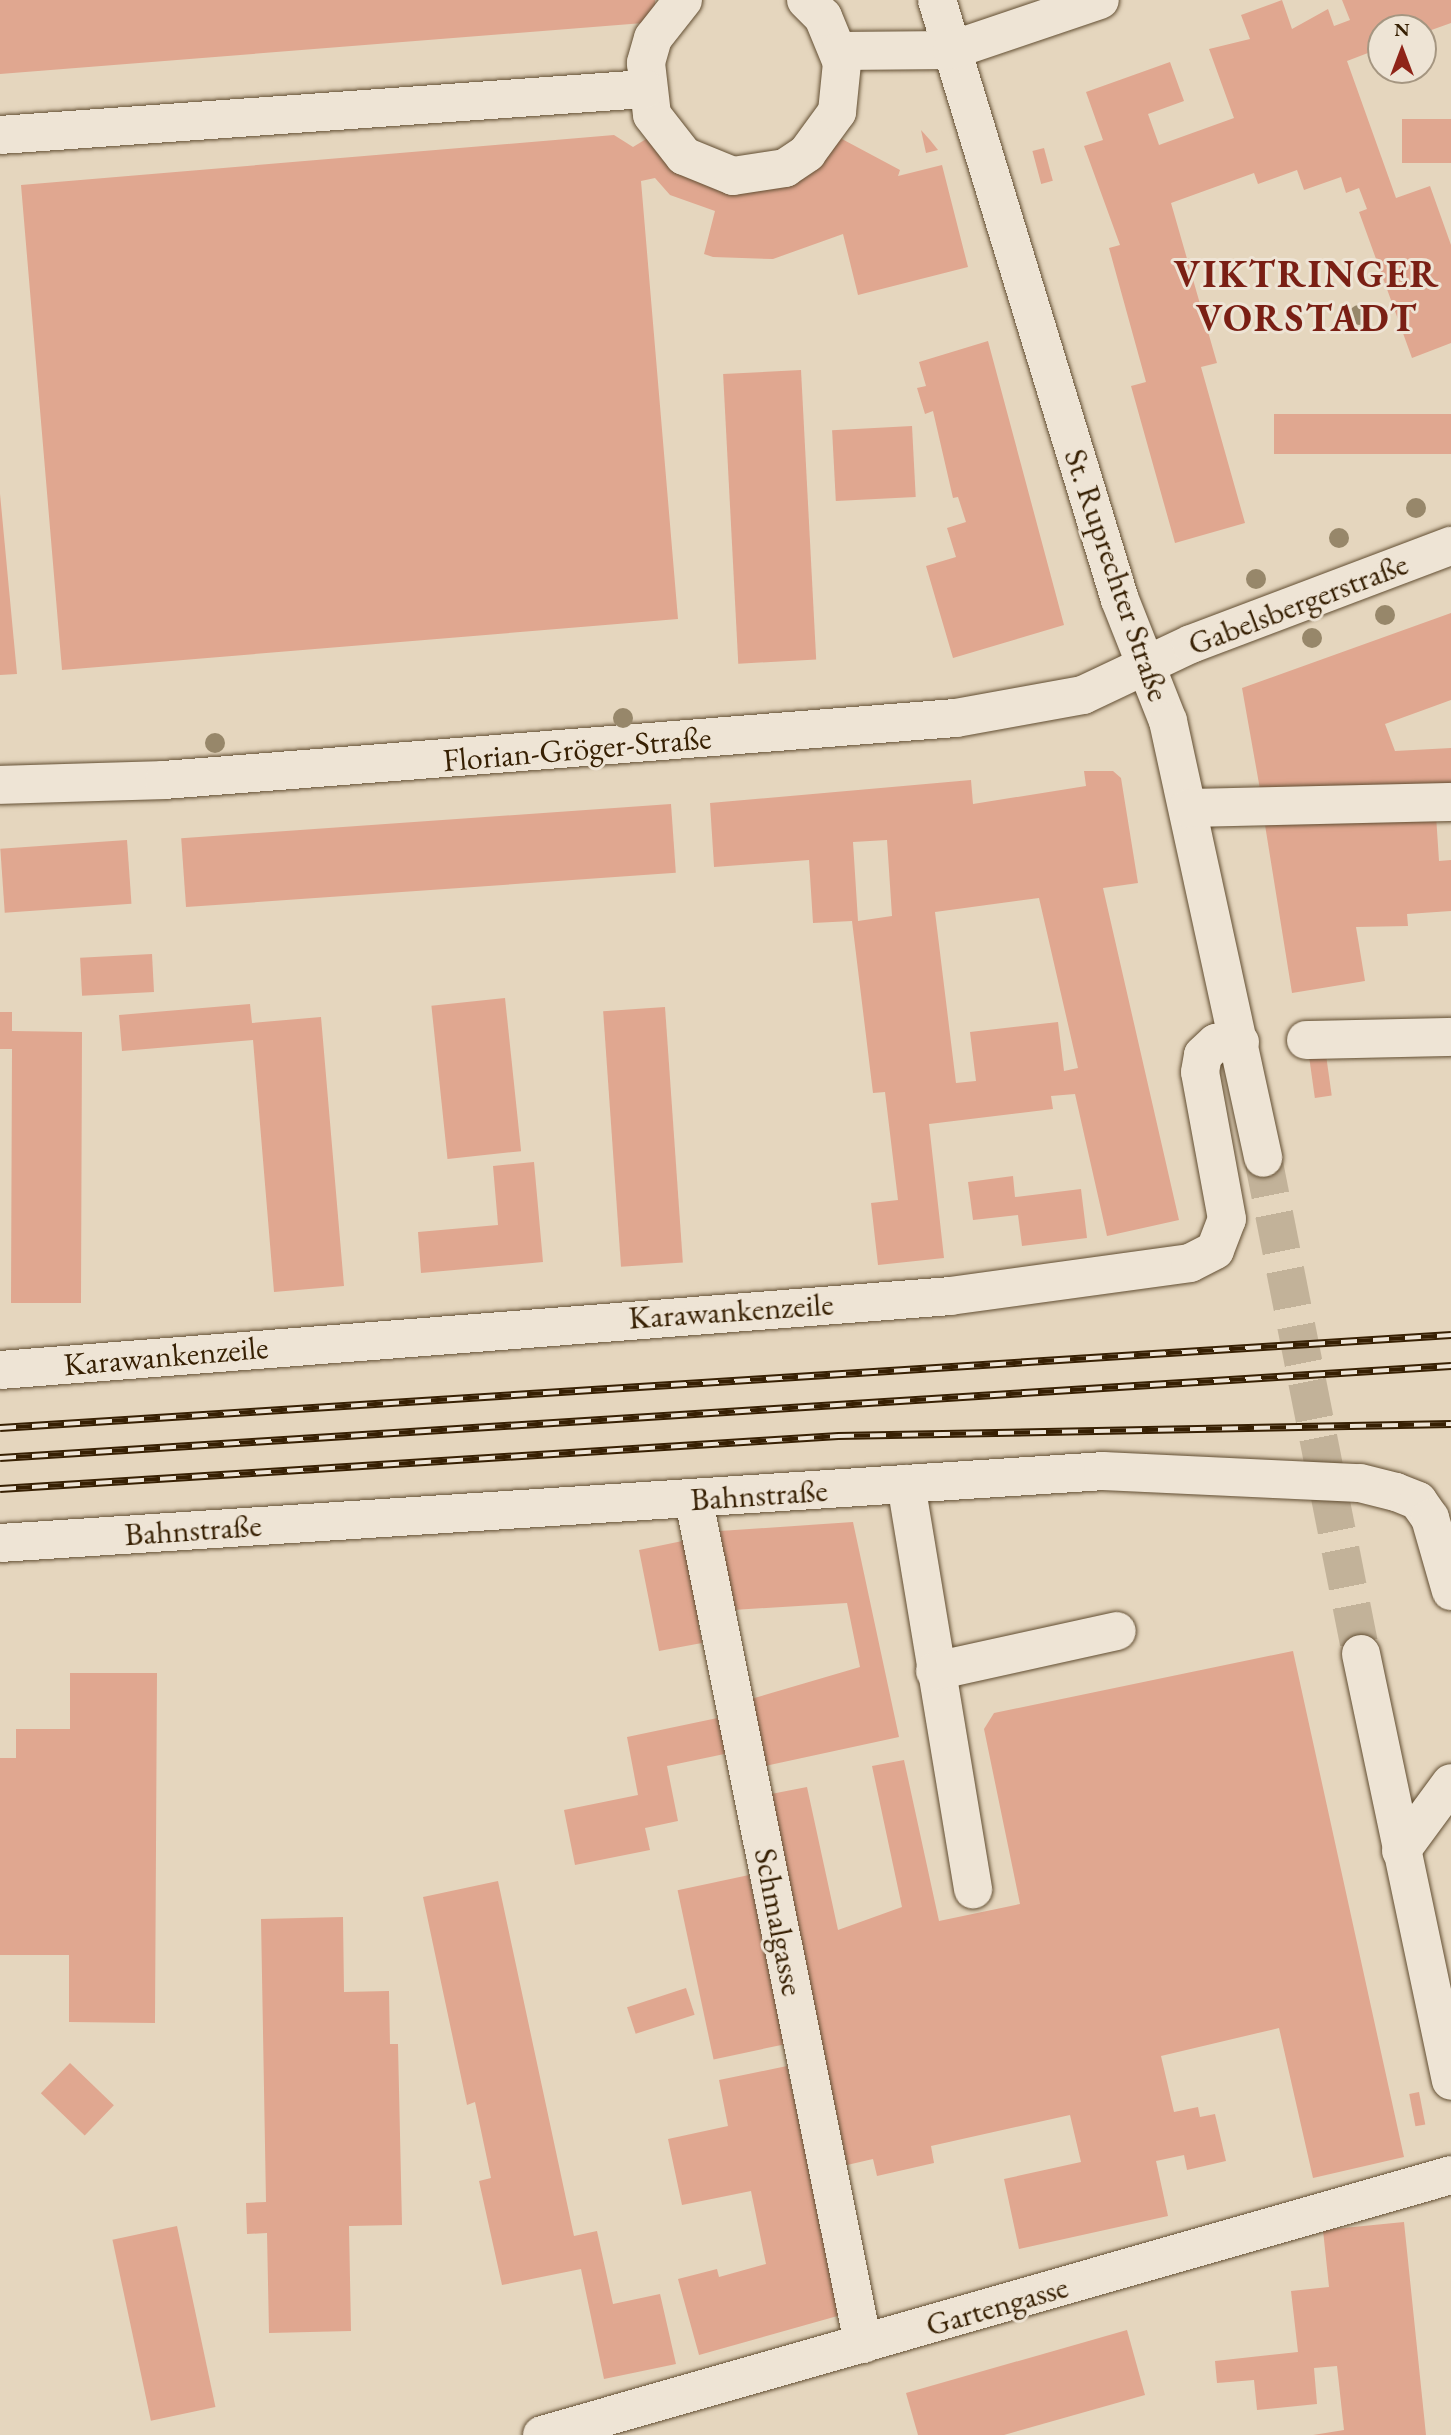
<!DOCTYPE html>
<meta charset="utf-8">
<style>
body{margin:0}
#map{position:relative;width:1451px;height:2435px;overflow:hidden;background:#e5d6be;font-family:"EB Garamond",serif}
div>[style]{position:absolute}
.building>*{inset:0;background:#e0a790;transform-origin:0 0}
.minor-tunnel>*{height:38px;margin-top:-19px;transform-origin:0;background:repeating-linear-gradient(90deg,#c2b299 0 38px,transparent 0 57px)}
.roads{filter:drop-shadow(0 0 2px #624e32) drop-shadow(0 0 2px #624e32)}
.minor>*{height:38px;margin:-19px;padding:0 19px;transform-origin:19px;border-radius:19px;background:#eee4d5}
.rail>*{height:8px;margin-top:-4px;transform-origin:0;background:repeating-linear-gradient(90deg,#eee4d5 0 16px,#372003 0 32px);box-sizing:border-box;border-block:2px solid #372003}
.trees>*{width:20px;height:20px;margin:-10px;border-radius:50%;background:#97876a}
span{translate:-50% -50%;white-space:nowrap;text-align:center;line-height:1.15;-webkit-text-stroke:6px #eee4d5;paint-order:stroke}
.street-label{font-size:32px;color:#372003}
.district-label{font-size:38px;color:#7a1f14;font-weight:700;letter-spacing:2px}
.north{position:absolute;left:1367px;top:14px;width:70px;height:70px;box-sizing:border-box;background:#eee4d5;border:2px solid #a59681;border-radius:50%;rotate:0deg;font-size:19px;font-weight:700;line-height:28px;text-align:center;color:#372003}
.north::after{content:'';display:block;margin:auto;width:24px;height:32px;background:#8f2418;clip-path:polygon(50% 0,100% 100%,50% 72%,0 100%)}
</style>
<div id="map">
<div class="building">
<div style="clip-path:polygon(0 0,655px 0,656px 22px,0 74px)"></div>
<div style="clip-path:polygon(1282px 0,1292px 29px,1328px 9px,1334px 26px,1350px 20px,1342px 0,1451px 0,1451px 23px,1423px 33px,1423px 28px,1381px 28px,1381px 48px,1347px 61px,1396px 198px,1430px 186px,1451px 245px,1451px 343px,1412px 358px,1359px 212px,1367px 209px,1359px 188px,1346px 193px,1341px 177px,1304px 190px,1297px 170px,1258px 184px,1254px 173px,1171px 203px,1217px 363px,1201px 367px,1245px 523px,1175px 543px,1131px 386px,1146px 382px,1109px 248px,1120px 245px,1084px 146px,1103px 140px,1086px 92px,1170px 62px,1184px 101px,1148px 114px,1159px 145px,1234px 118px,1209px 49px,1250px 39px,1241px 15px)"></div>
<div style="left:1451px;top:119px;width:44px;height:49px;rotate:90deg"></div>
<div style="clip-path:polygon(661px 130px,733px 176px,827px 131px,900px 170px,898px 176px,942px 165px,968px 267px,858px 295px,843px 234px,773px 259px,713px 257px,704px 254px,715px 211px,670px 195px,655px 178px,641px 181px,678px 619px,62px 670px,21px 185px,614px 135px,633px 147px)"></div>
<div style="clip-path:polygon(921px 130px,930px 140px,938px 150px,926px 153px)"></div>
<div style="left:1044px;top:148px;width:34px;height:12px;rotate:75deg"></div>
<div style="clip-path:polygon(988px 341px,1064px 625px,953px 658px,926px 566px,956px 557px,947px 528px,966px 522px,958px 497px,953px 498px,933px 411px,925px 414px,917px 388px,926px 386px,919px 362px)"></div>
<div style="left:801px;top:370px;width:290px;height:78px;rotate:87deg"></div>
<div style="left:1451px;top:414px;width:40px;height:177px;rotate:90deg"></div>
<div style="left:912px;top:426px;width:71px;height:80px;rotate:87deg"></div>
<div style="clip-path:polygon(0 494px,17px 674px,0 675px)"></div>
<div style="clip-path:polygon(1451px 613px,1451px 700px,1385px 724px,1395px 751px,1451px 748px,1451px 789px,1261px 795px,1242px 688px)"></div>
<div style="clip-path:polygon(evenodd,1084px 771px,1113px 771px,1121px 778px,1138px 883px,1103px 888px,1179px 1220px,1107px 1236px,1075px 1094px,1051px 1096px,1053px 1109px,929px 1124px,944px 1258px,878px 1265px,871px 1203px,898px 1200px,885px 1092px,873px 1093px,852px 921px,813px 923px,809px 860px,714px 867px,710px 803px,971px 780px,973px 804px,1086px 786px,1084px 771px,887px 840px,892px 916px,858px 921px,853px 842px,887px 840px,1084px 771px,1039px 898px,1078px 1068px,1064px 1071px,1058px 1022px,970px 1032px,976px 1081px,956px 1083px,935px 912px,1039px 898px)"></div>
<div style="left:671px;top:804px;width:69px;height:491px;rotate:86deg"></div>
<div style="clip-path:polygon(1436px 815px,1439px 861px,1451px 860px,1451px 911px,1407px 914px,1408px 926px,1356px 927px,1365px 981px,1292px 993px,1265px 825px)"></div>
<div style="left:127px;top:840px;width:64px;height:127px;rotate:86deg"></div>
<div style="left:152px;top:954px;width:38px;height:72px;rotate:87deg"></div>
<div style="left:505px;top:998px;width:154px;height:74px;rotate:84deg"></div>
<div style="clip-path:polygon(250px 1004px,252px 1023px,321px 1017px,344px 1286px,274px 1292px,253px 1040px,122px 1051px,119px 1015px)"></div>
<div style="left:665px;top:1007px;width:256px;height:62px;rotate:86deg"></div>
<div style="clip-path:polygon(0 1012px,12px 1012px,12px 1031px,82px 1032px,81px 1303px,11px 1303px,12px 1049px,0 1049px)"></div>
<div style="left:1326px;top:1055px;width:41px;height:17px;rotate:82deg"></div>
<div style="clip-path:polygon(534px 1162px,543px 1262px,421px 1273px,418px 1232px,498px 1225px,493px 1166px)"></div>
<div style="clip-path:polygon(1013px 1176px,1015px 1197px,1081px 1189px,1087px 1238px,1022px 1246px,1018px 1215px,973px 1220px,968px 1182px)"></div>
<div style="clip-path:polygon(853px 1522px,899px 1737px,765px 1766px,751px 1699px,860px 1667px,847px 1603px,733px 1610px,720px 1531px)"></div>
<div style="clip-path:polygon(692px 1539px,708px 1620px,698px 1622px,702px 1643px,659px 1651px,639px 1550px)"></div>
<div style="clip-path:polygon(1293px 1651px,1404px 2157px,1313px 2178px,1279px 2028px,1161px 2056px,1174px 2112px,1198px 2107px,1200px 2117px,1215px 2114px,1226px 2161px,1187px 2170px,1184px 2155px,1156px 2161px,1168px 2216px,1019px 2249px,1004px 2179px,1081px 2162px,1070px 2115px,931px 2146px,934px 2163px,877px 2176px,873px 2159px,847px 2165px,771px 1794px,807px 1787px,838px 1930px,902px 1907px,872px 1766px,904px 1760px,939px 1921px,1020px 1904px,984px 1729px,994px 1713px)"></div>
<div style="clip-path:polygon(70px 1673px,157px 1673px,155px 2023px,69px 2022px,69px 1955px,0 1955px,0 1758px,16px 1758px,16px 1729px,70px 1729px)"></div>
<div style="clip-path:polygon(727px 1716px,734px 1752px,667px 1766px,678px 1821px,645px 1828px,650px 1850px,575px 1865px,564px 1810px,638px 1795px,627px 1737px)"></div>
<div style="left:749px;top:1875px;width:173px;height:73px;rotate:78deg"></div>
<div style="clip-path:polygon(498px 1881px,574px 2236px,597px 2231px,613px 2304px,660px 2294px,676px 2364px,604px 2379px,581px 2269px,502px 2285px,479px 2181px,491px 2178px,475px 2102px,467px 2105px,423px 1897px)"></div>
<div style="clip-path:polygon(343px 1917px,344px 1992px,389px 1991px,390px 2044px,398px 2044px,402px 2225px,349px 2226px,351px 2331px,269px 2333px,267px 2233px,247px 2234px,246px 2203px,266px 2202px,261px 1919px)"></div>
<div style="left:686px;top:1988px;width:28px;height:62px;rotate:72deg"></div>
<div style="left:70px;top:2063px;width:61px;height:42px;rotate:44deg"></div>
<div style="clip-path:polygon(787px 2066px,841px 2315px,699px 2355px,678px 2279px,717px 2269px,719px 2277px,766px 2264px,751px 2191px,682px 2205px,668px 2139px,728px 2126px,719px 2080px)"></div>
<div style="left:1419px;top:2092px;width:33px;height:10px;rotate:79deg"></div>
<div style="clip-path:polygon(1404px 2222px,1426px 2435px,1313px 2435px,1344px 2430px,1337px 2366px,1314px 2368px,1317px 2404px,1257px 2410px,1254px 2380px,1217px 2383px,1215px 2361px,1298px 2352px,1291px 2291px,1329px 2287px,1323px 2230px)"></div>
<div style="left:177px;top:2226px;width:185px;height:66px;rotate:78deg"></div>
<div style="clip-path:polygon(1127px 2330px,1145px 2395px,1004px 2435px,918px 2435px,906px 2393px)"></div>
</div>
<div class="minor-tunnel">
<div style="left:1263px;top:1158px;width:506px;rotate:78.82deg"></div>
</div>
<div class="roads">
<div class="minor">
<div style="left:683px;top:0;width:48px;rotate:128.3deg"></div>
<div style="left:653px;top:38px;width:26px;rotate:106deg"></div>
<div style="left:646px;top:63px;width:52px;rotate:83.4deg"></div>
<div style="left:652px;top:115px;width:52px;rotate:52deg"></div>
<div style="left:684px;top:156px;width:53px;rotate:22.2deg"></div>
<div style="left:733px;top:176px;width:53px;rotate:-8.7deg"></div>
<div style="left:785px;top:168px;width:27px;rotate:-34deg"></div>
<div style="left:807px;top:153px;width:51px;rotate:-53.8deg"></div>
<div style="left:837px;top:112px;width:49px;rotate:-84.2deg"></div>
<div style="left:842px;top:63px;width:50px;rotate:-112.4deg"></div>
<div style="left:823px;top:17px;width:24px;rotate:-135deg"></div>
<div style="left:937px;top:0;width:627px;rotate:73.04deg"></div>
<div style="left:1120px;top:600px;width:130px;rotate:68.4deg"></div>
<div style="left:1168px;top:721px;width:447px;rotate:77.7deg"></div>
<div style="left:839px;top:51px;width:113px;rotate:-0.5deg"></div>
<div style="left:952px;top:50px;width:156px;rotate:-18.7deg"></div>
<div style="left:0;top:135px;width:647px;rotate:-4.08deg"></div>
<div style="left:0;top:785px;width:164px;rotate:-1.7deg"></div>
<div style="left:164px;top:780px;width:794px;rotate:-4.48deg"></div>
<div style="left:956px;top:718px;width:129px;rotate:-10.3deg"></div>
<div style="left:1083px;top:695px;width:119px;rotate:-25.3deg"></div>
<div style="left:1191px;top:644px;width:278px;rotate:-20.7deg"></div>
<div style="left:1188px;top:808px;width:263px;rotate:-1.3deg"></div>
<div style="left:1306px;top:1040px;width:145px;rotate:-1.2deg"></div>
<div style="left:0;top:1370px;width:953px;rotate:-4.45deg"></div>
<div style="left:950px;top:1296px;width:242px;rotate:-7.8deg"></div>
<div style="left:1190px;top:1263px;width:28px;rotate:-27deg"></div>
<div style="left:1215px;top:1250px;width:33px;rotate:-69deg"></div>
<div style="left:1227px;top:1219px;width:149px;rotate:-100.4deg"></div>
<div style="left:1200px;top:1072px;width:17px;rotate:-80deg"></div>
<div style="left:1203px;top:1055px;width:18px;rotate:-43deg"></div>
<div style="left:1216px;top:1043px;width:24px;rotate:-2deg"></div>
<div style="left:906px;top:1484px;width:411px;rotate:80.6deg"></div>
<div style="left:694px;top:1501px;width:860px;rotate:78.66deg"></div>
<div style="left:0;top:1543px;width:1105px;rotate:-3.73deg"></div>
<div style="left:1103px;top:1471px;width:257px;rotate:2.7deg"></div>
<div style="left:1360px;top:1483px;width:37px;rotate:14deg"></div>
<div style="left:1396px;top:1492px;width:24px;rotate:22deg"></div>
<div style="left:1418px;top:1501px;width:21px;rotate:55deg"></div>
<div style="left:1430px;top:1518px;width:76px;rotate:74deg"></div>
<div style="left:1361px;top:1654px;width:436px;rotate:78.1deg"></div>
<div style="left:935px;top:1671px;width:186px;rotate:-12.4deg"></div>
<div style="left:1401px;top:1851px;width:84px;rotate:-53.7deg"></div>
<div style="left:542px;top:2435px;width:945px;rotate:-15.96deg"></div>
</div>
</div>
<div class="rail">
<div style="left:0;top:1428px;width:1454px;rotate:-3.67deg"></div>
<div style="left:0;top:1458px;width:1454px;rotate:-3.63deg"></div>
<div style="left:0;top:1489px;width:840px;rotate:-3.62deg"></div>
<div style="left:838px;top:1436px;width:613px;rotate:-1.12deg"></div>
</div>
<div class="trees">
<div style="left:1359px;top:315px"></div>
<div style="left:1416px;top:508px"></div>
<div style="left:1339px;top:538px"></div>
<div style="left:1256px;top:579px"></div>
<div style="left:1385px;top:615px"></div>
<div style="left:1312px;top:638px"></div>
<div style="left:623px;top:718px"></div>
<div style="left:215px;top:743px"></div>
</div>
<div class="street-label">
<span style="left:1117px;top:575px;rotate:71deg">St. Ruprechter Straße</span>
<span style="left:1298px;top:604px;rotate:-21deg">Gabelsbergerstraße</span>
<span style="left:577px;top:749px;rotate:-5deg">Florian-Gröger-Straße</span>
<span style="left:731px;top:1311px;rotate:-4deg">Karawankenzeile</span>
<span style="left:166px;top:1356px;rotate:-5deg">Karawankenzeile</span>
<span style="left:759px;top:1495px;rotate:-4deg">Bahnstraße</span>
<span style="left:193px;top:1530px;rotate:-4deg">Bahnstraße</span>
<span style="left:779px;top:1922px;rotate:79deg">Schmalgasse</span>
<span style="left:997px;top:2306px;rotate:-16deg">Gartengasse</span>
</div>
<div class="district-label">
<span style="left:1307px;top:296px">VIKTRINGER<br>VORSTADT</span>
</div>
<div class="north">N</div>
</div>
